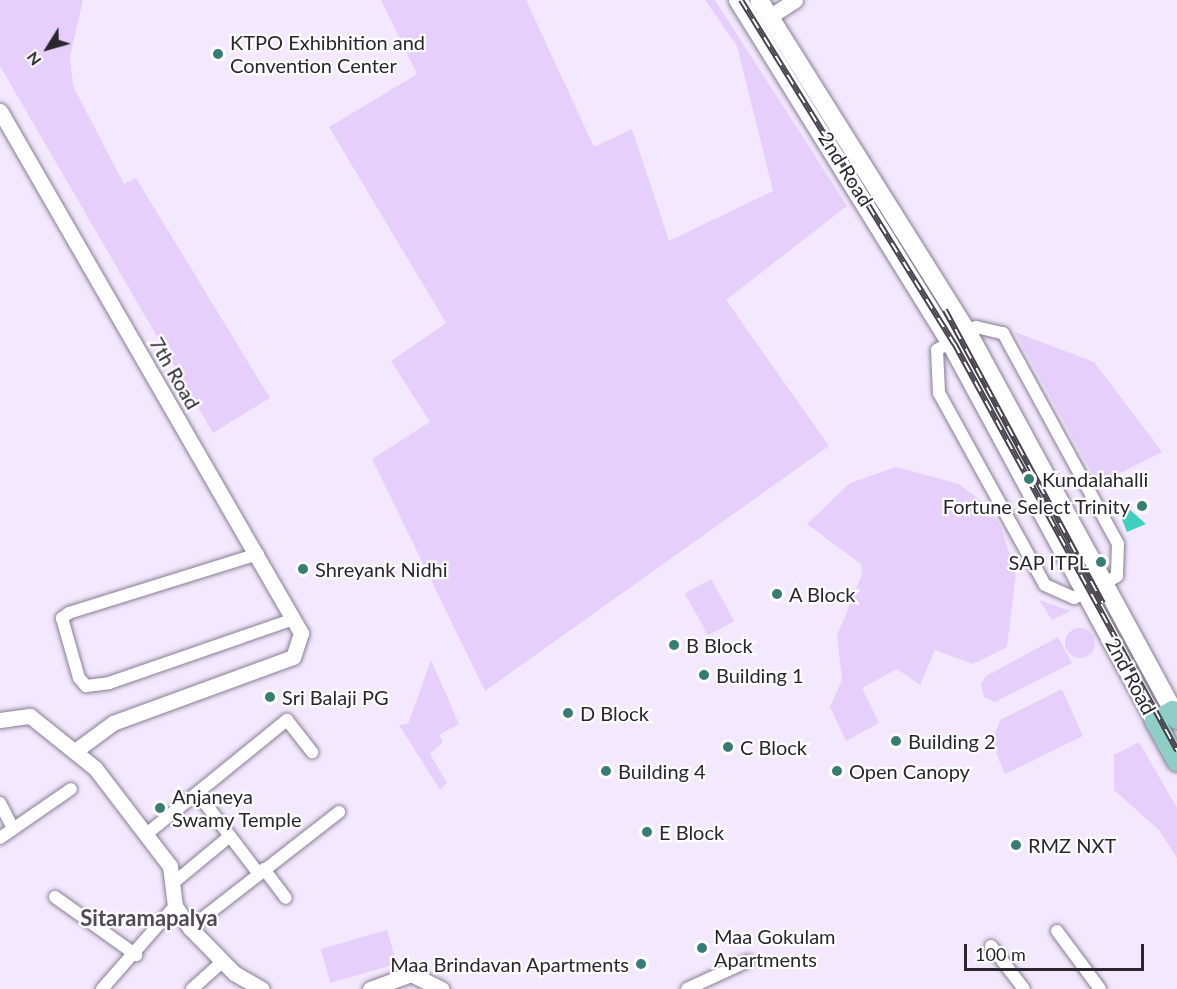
<!DOCTYPE html>
<style>
body{margin:0}
#map{position:relative;width:1177px;height:989px;overflow:hidden;background:#f3e8fe;font-family:Lato,sans-serif}
div>[style]{position:absolute}
.green>*{inset:0;background:#e6d0fb;transform-origin:0 0}
.round{border-radius:50%}
.water>*{inset:0;background:#3ed0bf}
.roads{filter:drop-shadow(0 0 2px #887e92) drop-shadow(0 0 2px #887e92)}
.minor>*{height:12px;margin:-6px;padding:0 6px;transform-origin:6px;border-radius:6px;background:#fff}
.tertiary>*{height:15px;margin:-7.5px;padding:0 7.5px;transform-origin:7.5px;border-radius:7.5px;background:#fff}
.secondary>*{height:18px;margin:-9px;padding:0 9px;transform-origin:9px;border-radius:9px;background:#fff}
.primary>*{height:20px;margin:-10px;padding:0 10px;transform-origin:10px;border-radius:10px;background:#8fcec6}
.rail>*{height:6px;margin-top:-3px;transform-origin:0;background:repeating-linear-gradient(90deg,#fff 0 11px,#47424c 0 22px);box-sizing:border-box;border-block:2px solid #47424c}
.dots>*{width:16px;height:16px;translate:-50% -50%;box-sizing:border-box;border:3px solid #fff;border-radius:50%}
span{translate:-50% -50%;white-space:nowrap;text-align:center;line-height:1.15;-webkit-text-stroke:4.5px #fff;paint-order:stroke}
.poi-label{font-size:20px;color:#2a262e}
.left{translate:0 -50%;text-align:left}
.right{translate:-100% -50%;text-align:right}
.street-label{font-size:20px;color:#2a262e}
.quarter-label{font-size:22px;color:#514859;font-weight:700}
.north{position:absolute;left:18px;top:18px;width:60px;height:60px;-webkit-text-stroke:4px #fff;paint-order:stroke;rotate:233deg;font-size:16px;font-weight:700;line-height:24px;text-align:center;color:#2a262e}
.north::after{content:'';display:block;margin:auto;width:21px;height:27px;background:#2a262e;clip-path:polygon(50% 0,100% 100%,50% 72%,0 100%)}
.scale{position:absolute;left:964px;top:944px;width:180px;height:27px;box-sizing:border-box;border:3px solid #2a262e;border-top:0;padding-left:8px;font-size:18px;line-height:21px;white-space:nowrap;color:#2a262e;-webkit-text-stroke:4px #fff;paint-order:stroke}
</style>
<div id="map">
<div class="green">
<div style="clip-path:polygon(0 0,83px 0,70px 57px,73px 86px,124px 184px,136px 178px,270px 398px,213px 433px,0 66px)"></div>
<div style="clip-path:polygon(381px 0,526px 0,594px 147px,632px 129px,669px 241px,773px 191px,737px 46px,705px 0,715px 0,847px 206px,726px 300px,829px 446px,485px 691px,372px 459px,430px 422px,391px 361px,446px 323px,329px 127px,417px 74px)"></div>
<div style="clip-path:polygon(1015px 332px,1094px 362px,1162px 452px,1098px 484px)"></div>
<div style="clip-path:polygon(896px 467px,959px 484px,983px 502px,1001px 527px,1016px 575px,1007px 647px,973px 664px,935px 650px,920px 685px,897px 669px,862px 688px,879px 723px,846px 741px,830px 707px,842px 680px,837px 636px,862px 574px,861px 564px,807px 524px,850px 483px)"></div>
<div style="left:711px;top:579px;width:48px;height:30px;rotate:61deg"></div>
<div style="clip-path:polygon(1039px 600px,1071px 611px,1052px 620px)"></div>
<div class="round" style="left:1065px;top:628px;width:30px;height:30px"></div>
<div style="clip-path:polygon(1058px 637px,1072px 663px,995px 702px,984px 697px,981px 684px,986px 676px)"></div>
<div style="clip-path:polygon(431px 660px,459px 724px,439px 735px,443px 742px,430px 754px,447px 783px,440px 790px,399px 725px,408px 724px)"></div>
<div style="clip-path:polygon(1062px 689px,1083px 736px,1005px 774px,992px 743px,1000px 720px)"></div>
<div style="clip-path:polygon(1139px 742px,1177px 808px,1177px 858px,1159px 830px,1114px 790px,1114px 755px)"></div>
<div style="left:387px;top:930px;width:35px;height:69px;rotate:74deg"></div>
</div>
<div class="water">
<div style="clip-path:polygon(1129px 509px,1146px 524px,1127px 532px,1119px 512px)"></div>
</div>
<div class="roads">
<div class="minor">
<div style="left:967px;top:331px;width:10px;rotate:-24deg"></div>
<div style="left:976px;top:327px;width:28px;rotate:13deg"></div>
<div style="left:1003px;top:333px;width:240px;rotate:61.4deg"></div>
<div style="left:1118px;top:544px;width:32px;rotate:92deg"></div>
<div style="left:1117px;top:576px;width:16px;rotate:150deg"></div>
<div style="left:950px;top:342px;width:15px;rotate:148deg"></div>
<div style="left:937px;top:350px;width:43px;rotate:87.3deg"></div>
<div style="left:939px;top:393px;width:219px;rotate:61.1deg"></div>
<div style="left:1045px;top:585px;width:32px;rotate:24deg"></div>
<div style="left:1074px;top:598px;width:14px;rotate:-30deg"></div>
<div style="left:258px;top:554px;width:198px;rotate:162.7deg"></div>
<div style="left:69px;top:613px;width:9px;rotate:144deg"></div>
<div style="left:62px;top:618px;width:62px;rotate:74.2deg"></div>
<div style="left:79px;top:678px;width:11px;rotate:49deg"></div>
<div style="left:86px;top:686px;width:23px;rotate:-7deg"></div>
<div style="left:109px;top:683px;width:196px;rotate:-19.1deg"></div>
<div style="left:198px;top:794px;width:101px;rotate:52.7deg"></div>
<div style="left:0;top:803px;width:29px;rotate:63deg"></div>
<div style="left:149px;top:832px;width:178px;rotate:-39.1deg"></div>
<div style="left:287px;top:720px;width:41px;rotate:52deg"></div>
<div style="left:0;top:838px;width:86px;rotate:-34.6deg"></div>
<div style="left:264px;top:869px;width:36px;rotate:53deg"></div>
<div style="left:172px;top:884px;width:75px;rotate:-39.6deg"></div>
<div style="left:55px;top:897px;width:100px;rotate:35.6deg"></div>
<div style="left:190px;top:928px;width:189px;rotate:-37.9deg"></div>
<div style="left:1057px;top:931px;width:72px;rotate:53.4deg"></div>
<div style="left:991px;top:946px;width:54px;rotate:52.5deg"></div>
<div style="left:102px;top:989px;width:111px;rotate:-48.7deg"></div>
<div style="left:192px;top:989px;width:40px;rotate:-42deg"></div>
<div style="left:687px;top:989px;width:67px;rotate:-24.7deg"></div>
</div>
<div class="tertiary">
<div style="left:769px;top:17px;width:31px;rotate:-33deg"></div>
<div style="left:0;top:111px;width:603px;rotate:60.03deg"></div>
<div style="left:301px;top:633px;width:25px;rotate:108deg"></div>
<div style="left:293px;top:657px;width:192px;rotate:159.9deg"></div>
<div style="left:113px;top:723px;width:47px;rotate:143.6deg"></div>
<div style="left:0;top:720px;width:30px;rotate:-8deg"></div>
<div style="left:30px;top:716px;width:83px;rotate:38.7deg"></div>
<div style="left:95px;top:768px;width:123px;rotate:52.6deg"></div>
<div style="left:170px;top:866px;width:40px;rotate:82.9deg"></div>
<div style="left:175px;top:906px;width:27px;rotate:56deg"></div>
<div style="left:190px;top:928px;width:63px;rotate:45.6deg"></div>
<div style="left:234px;top:973px;width:32px;rotate:30deg"></div>
<div style="left:370px;top:989px;width:44px;rotate:-20.1deg"></div>
<div style="left:411px;top:974px;width:34px;rotate:26deg"></div>
</div>
<div class="secondary">
<div style="left:738px;top:0;width:402px;rotate:58.2deg"></div>
<div style="left:950px;top:342px;width:431px;rotate:61.6deg"></div>
<div style="left:759px;top:0;width:391px;rotate:57.9deg"></div>
<div style="left:967px;top:331px;width:432px;rotate:61.5deg"></div>
</div>
<div class="primary">
<div style="left:1177px;top:719px;width:9px;rotate:-117deg"></div>
<div style="left:1173px;top:711px;width:21px;rotate:151deg"></div>
<div style="left:1155px;top:721px;width:46px;rotate:61.2deg"></div>
</div>
</div>
<div class="rail">
<div style="left:741px;top:0;width:404px;rotate:58.2deg"></div>
<div style="left:954px;top:343px;width:465px;rotate:61.3deg"></div>
<div style="left:945px;top:310px;width:333px;rotate:61.7deg"></div>
</div>
<div class="dots">
<div style="left:218px;top:54px;background:#377d74"></div>
<div style="left:1029px;top:479px;background:#377d74"></div>
<div style="left:1142px;top:506px;background:#377d74"></div>
<div style="left:1101px;top:562px;background:#377d74"></div>
<div style="left:303px;top:569px;background:#377d74"></div>
<div style="left:777px;top:594px;background:#377d74"></div>
<div style="left:674px;top:645px;background:#377d74"></div>
<div style="left:704px;top:675px;background:#377d74"></div>
<div style="left:270px;top:697px;background:#377d74"></div>
<div style="left:568px;top:713px;background:#377d74"></div>
<div style="left:896px;top:741px;background:#377d74"></div>
<div style="left:728px;top:747px;background:#377d74"></div>
<div style="left:606px;top:771px;background:#377d74"></div>
<div style="left:837px;top:771px;background:#377d74"></div>
<div style="left:160px;top:808px;background:#377d74"></div>
<div style="left:647px;top:832px;background:#377d74"></div>
<div style="left:1016px;top:845px;background:#377d74"></div>
<div style="left:702px;top:948px;background:#377d74"></div>
<div style="left:641px;top:964px;background:#377d74"></div>
</div>
<div class="poi-label">
<span class="left" style="left:230px;top:54px">KTPO Exhibhition and<br>Convention Center</span>
<span class="left" style="left:1042px;top:479px">Kundalahalli</span>
<span class="right" style="left:1130px;top:506px">Fortune Select Trinity</span>
<span class="right" style="left:1089px;top:562px">SAP ITPL</span>
<span class="left" style="left:315px;top:569px">Shreyank Nidhi</span>
<span class="left" style="left:789px;top:594px">A Block</span>
<span class="left" style="left:686px;top:645px">B Block</span>
<span class="left" style="left:716px;top:675px">Building 1</span>
<span class="left" style="left:282px;top:697px">Sri Balaji PG</span>
<span class="left" style="left:580px;top:713px">D Block</span>
<span class="left" style="left:908px;top:741px">Building 2</span>
<span class="left" style="left:740px;top:747px">C Block</span>
<span class="left" style="left:618px;top:771px">Building 4</span>
<span class="left" style="left:849px;top:771px">Open Canopy</span>
<span class="left" style="left:172px;top:808px">Anjaneya<br>Swamy Temple</span>
<span class="left" style="left:659px;top:832px">E Block</span>
<span class="left" style="left:1028px;top:845px">RMZ NXT</span>
<span class="left" style="left:714px;top:948px">Maa Gokulam<br>Apartments</span>
<span class="right" style="left:629px;top:964px">Maa Brindavan Apartments</span>
</div>
<div class="street-label">
<span style="left:846px;top:169px;rotate:58deg">2nd Road</span>
<span style="left:175px;top:373px;rotate:60deg">7th Road</span>
<span style="left:1131px;top:676px;rotate:62deg">2nd Road</span>
</div>
<div class="quarter-label">
<span style="left:149px;top:918px">Sitaramapalya</span>
</div>
<div class="north">N</div>
<div class="scale">100 m</div>
</div>
